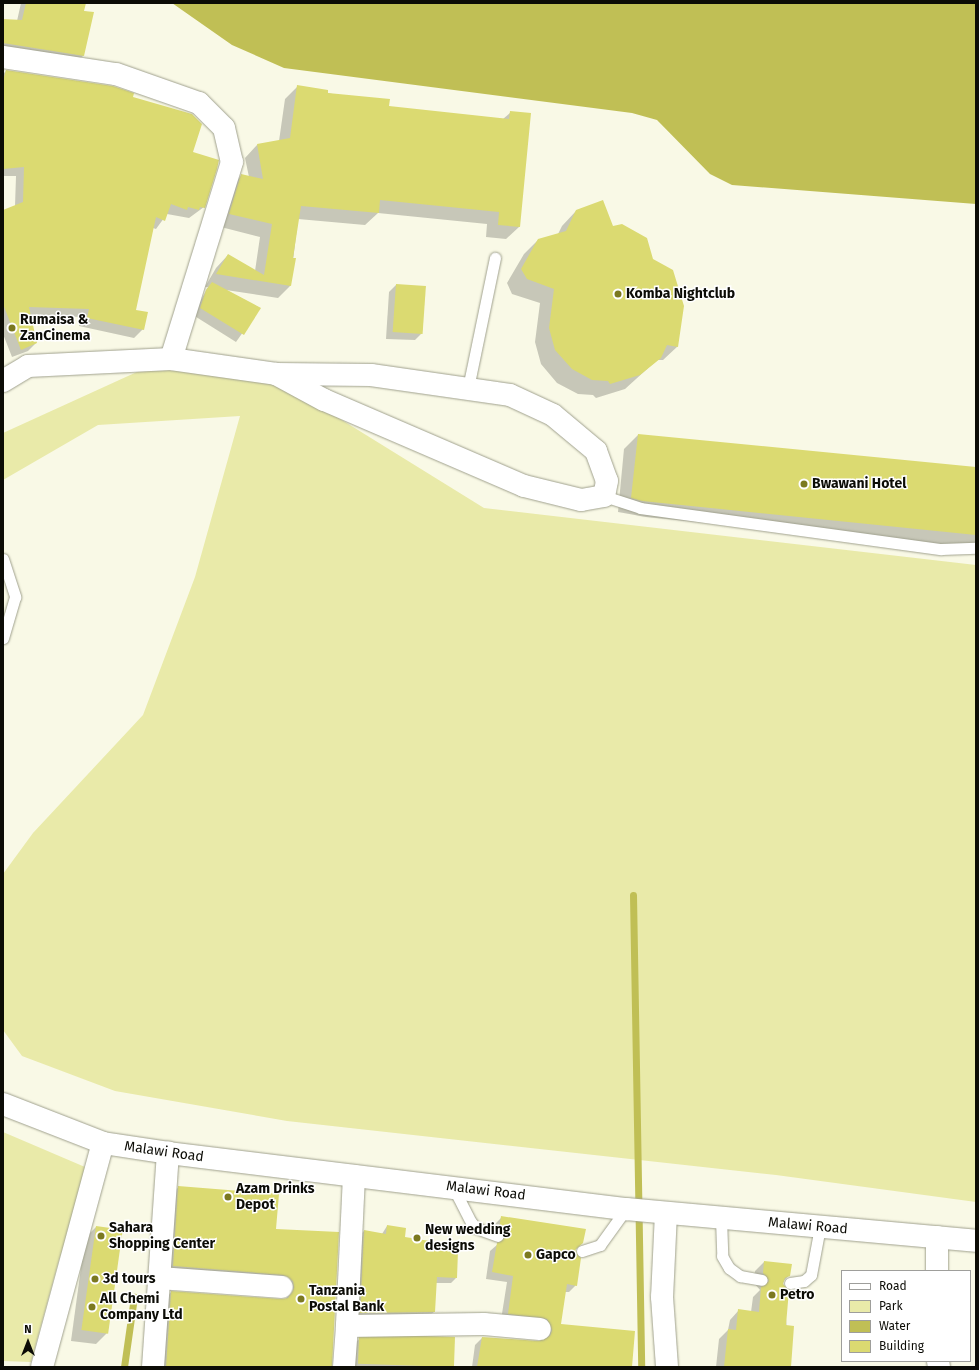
<!DOCTYPE html>
<style>
body{margin:0}
#map{position:relative;width:979px;height:1370px;overflow:hidden;background:#f9f9e6;font-family:"Fira Sans",sans-serif}
div>[style]{position:absolute}
.green>*{inset:0;background:#e9eaa9}
.water>*{inset:0;background:#c0bf55}
.shadow>*{inset:0;background:#0003}
.stream>*{height:7px;margin:-3.5px;padding:0 3.5px;transform-origin:3.5px;border-radius:3.5px;background:#c0bf55}
.building>*{inset:0;background:#dbda71;transform-origin:0 0}
.roads{filter:drop-shadow(0 0 1px #a0a18e) drop-shadow(0 0 1px #a0a18e)}
.service>*{height:11px;margin:-5.5px;padding:0 5.5px;transform-origin:5.5px;border-radius:5.5px;background:#fff}
.minor>*{height:22px;margin:-11px;padding:0 11px;transform-origin:11px;border-radius:11px;background:#fff}
.primary>*{height:22px;margin:-11px;padding:0 11px;transform-origin:11px;border-radius:11px;background:#fff}
.dots>*{width:11px;height:11px;translate:-50% -50%;box-sizing:border-box;border:2px solid #fff;border-radius:50%}
span{translate:-50% -50%;white-space:nowrap;text-align:center;line-height:1.15;-webkit-text-stroke:3px #fff;paint-order:stroke}
.poi-label{font-size:14px;color:#0c0c06;font-weight:700}
.left{translate:0 -50%;text-align:left}
.street-label{font-size:14px;color:#0c0c06}
.frame{position:absolute;inset:0;border:4px solid #0c0c06;pointer-events:none}
.legend{position:absolute;left:841px;top:1270px;width:130px;height:92px;box-sizing:border-box;background:#fff;border:1px solid #9e9e9b;margin:0;padding:5px 7px;list-style:none;font-size:12px;color:#0c0c06}
.legend li{display:flex;align-items:center;gap:8px;height:20px}
.legend b{width:20px;border:1px solid #9e9e9b}
.north{position:absolute;left:8px;top:1322px;width:40px;height:40px;-webkit-text-stroke:3px #fff;paint-order:stroke;rotate:0deg;font-size:11px;font-weight:700;line-height:16px;text-align:center;color:#0c0c06}
.north::after{content:'';display:block;margin:auto;width:14px;height:18px;background:#0c0c06;clip-path:polygon(50% 0,100% 100%,50% 72%,0 100%)}
</style>
<div id="map">
<div class="green">
<div style="clip-path:polygon(190px 369px,274px 378px,484px 508px,976px 565px,976px 1202px,776px 1175px,287px 1121px,115px 1091px,22px 1056px,3px 1030px,3px 874px,33px 833px,143px 715px,195px 577px,240px 416px,98px 425px,3px 480px,3px 433px,139px 371px)"></div>
<div style="clip-path:polygon(3px 1132px,92px 1170px,59px 1260px,31px 1362px,3px 1361px)"></div>
</div>
<div class="water">
<div style="clip-path:polygon(172px 3px,976px 3px,976px 204px,732px 185px,710px 174px,657px 120px,632px 113px,284px 68px,232px 45px)"></div>
</div>
<div class="shadow">
<div style="clip-path:polygon(21px 3px,85px 3px,83px 11px,92px 13px,83px 56px,76px 62px,3px 50px,3px 20px,17px 21px)"></div>
<div style="clip-path:polygon(6px 71px,132px 98px,191px 153px,204px 207px,189px 218px,167px 214px,156px 229px,153px 228px,135px 310px,143px 329px,134px 338px,79px 326px,81px 317px,30px 315px,36px 343px,28px 351px,12px 357px,3px 334px,3px 211px,15px 206px,16px 176px,3px 176px,3px 74px)"></div>
<div style="clip-path:polygon(298px 86px,388px 107px,503px 119px,511px 112px,530px 114px,519px 227px,506px 239px,486px 237px,487px 224px,378px 213px,365px 225px,298px 219px,290px 286px,278px 298px,226px 290px,260px 308px,236px 342px,193px 315px,208px 287px,205px 287px,216px 268px,228px 255px,255px 271px,260px 237px,217px 226px,229px 188px,242px 175px,249px 177px,245px 158px,257px 145px,279px 141px,285px 99px)"></div>
<div style="clip-path:polygon(576px 211px,613px 227px,678px 346px,663px 360px,657px 360px,625px 389px,596px 398px,593px 395px,578px 394px,557px 383px,541px 364px,535px 342px,540px 303px,512px 294px,507px 283px,524px 254px,538px 240px,558px 234px,562px 226px)"></div>
<div style="clip-path:polygon(396px 285px,425px 287px,422px 333px,415px 340px,386px 339px,389px 292px)"></div>
<div style="clip-path:polygon(638px 435px,976px 468px,976px 550px,646px 517px,618px 512px,624px 449px)"></div>
<div style="clip-path:polygon(179px 1187px,275px 1230px,331px 1367px,158px 1367px,163px 1301px,171px 1292px,285px 1300px,287px 1297px,285px 1289px,165px 1274px,170px 1195px)"></div>
<div style="clip-path:polygon(502px 1217px,582px 1243px,574px 1251px,576px 1285px,569px 1292px,565px 1292px,560px 1325px,631px 1367px,472px 1367px,475px 1345px,482px 1338px,539px 1342px,545px 1340px,501px 1320px,507px 1282px,486px 1279px,490px 1251px,498px 1244px,493px 1236px,495px 1224px)"></div>
<div style="clip-path:polygon(387px 1226px,404px 1238px,434px 1249px,456px 1278px,451px 1283px,435px 1283px,434px 1312px,428px 1317px,355px 1318px,359px 1236px,364px 1231px,382px 1234px)"></div>
<div style="clip-path:polygon(96px 1227px,107px 1333px,96px 1344px,71px 1341px,85px 1238px)"></div>
<div style="clip-path:polygon(764px 1262px,789px 1275px,783px 1282px,790px 1367px,716px 1367px,719px 1339px,728px 1330px,730px 1320px,739px 1310px,751px 1312px,753px 1297px,760px 1290px,754px 1283px,755px 1271px)"></div>
<div style="clip-path:polygon(359px 1339px,453px 1367px,349px 1367px,351px 1348px)"></div>
</div>
<div class="stream">
<div style="left:633px;top:895px;width:472px;rotate:89deg"></div>
<div style="left:124px;top:1367px;width:71px;rotate:-81.9deg"></div>
</div>
<div class="building">
<div style="clip-path:polygon(26px 3px,86px 3px,84px 11px,94px 12px,84px 56px,3px 43px,3px 19px,22px 20px)"></div>
<div style="clip-path:polygon(6px 70px,113px 86px,134px 93px,133px 97px,192px 114px,202px 124px,193px 152px,219px 160px,217px 169px,205px 208px,200px 207px,199px 210px,188px 207px,187px 210px,171px 204px,165px 221px,156px 217px,136px 310px,148px 312px,144px 330px,87px 318px,89px 309px,29px 307px,37px 343px,21px 350px,3px 304px,3px 210px,23px 202px,24px 167px,3px 169px,3px 81px)"></div>
<div style="clip-path:polygon(297px 85px,328px 90px,328px 93px,390px 99px,389px 106px,509px 119px,510px 111px,531px 113px,520px 227px,498px 225px,499px 212px,380px 200px,379px 213px,301px 206px,293px 258px,296px 258px,291px 286px,216px 274px,228px 254px,264px 275px,272px 224px,229px 214px,241px 174px,263px 179px,257px 144px,290px 138px)"></div>
<div style="clip-path:polygon(603px 200px,613px 226px,622px 224px,647px 238px,653px 259px,673px 270px,684px 306px,678px 347px,667px 345px,661px 358px,640px 375px,610px 384px,608px 381px,592px 380px,572px 369px,555px 350px,549px 328px,554px 289px,527px 279px,521px 269px,538px 239px,566px 231px,576px 210px)"></div>
<div style="clip-path:polygon(212px 282px,261px 308px,244px 335px,200px 308px,206px 290px)"></div>
<div style="left:396px;top:284px;width:30px;height:48px;rotate:4deg"></div>
<div style="clip-path:polygon(638px 434px,976px 467px,976px 535px,642px 501px,631px 498px)"></div>
<div style="clip-path:polygon(178px 1186px,279px 1194px,276px 1229px,339px 1232px,332px 1367px,166px 1367px,171px 1291px,281px 1299px,288px 1298px,294px 1288px,293px 1281px,283px 1275px,173px 1266px)"></div>
<div style="clip-path:polygon(501px 1216px,586px 1229px,583px 1243px,575px 1250px,581px 1258px,577px 1286px,567px 1284px,561px 1324px,635px 1331px,632px 1367px,477px 1367px,482px 1337px,539px 1341px,550px 1336px,552px 1330px,547px 1319px,508px 1314px,513px 1276px,492px 1272px,497px 1243px,505px 1238px,504px 1232px,499px 1229px)"></div>
<div style="clip-path:polygon(387px 1225px,406px 1228px,405px 1237px,436px 1242px,435px 1248px,458px 1251px,457px 1278px,437px 1277px,435px 1312px,360px 1313px,364px 1230px,386px 1234px)"></div>
<div style="left:96px;top:1226px;width:27px;height:105px;rotate:8deg"></div>
<div style="clip-path:polygon(764px 1261px,792px 1264px,790px 1276px,785px 1278px,783px 1284px,789px 1290px,786px 1325px,794px 1326px,791px 1367px,724px 1367px,728px 1329px,736px 1330px,738px 1309px,759px 1312px,761px 1287px,769px 1281px,763px 1273px)"></div>
<div style="left:455px;top:1337px;width:30px;height:96px;rotate:92deg"></div>
</div>
<div class="roads">
<div class="service">
<div style="left:468px;top:388px;width:133px;rotate:-78.3deg"></div>
<div style="left:604px;top:496px;width:38px;rotate:18deg"></div>
<div style="left:640px;top:508px;width:304px;rotate:7.8deg"></div>
<div style="left:941px;top:549px;width:35px;rotate:-2deg"></div>
<div style="left:3px;top:559px;width:40px;rotate:72deg"></div>
<div style="left:15px;top:597px;width:43px;rotate:106.3deg"></div>
<div style="left:453px;top:1187px;width:39px;rotate:63deg"></div>
<div style="left:471px;top:1222px;width:8px;rotate:50deg"></div>
<div style="left:476px;top:1228px;width:23px;rotate:20deg"></div>
<div style="left:721px;top:1218px;width:38px;rotate:88deg"></div>
<div style="left:722px;top:1256px;width:14px;rotate:60deg"></div>
<div style="left:729px;top:1268px;width:14px;rotate:36deg"></div>
<div style="left:740px;top:1276px;width:22px;rotate:10deg"></div>
<div style="left:582px;top:1251px;width:19px;rotate:-18deg"></div>
<div style="left:600px;top:1245px;width:44px;rotate:-54.2deg"></div>
<div style="left:790px;top:1283px;width:14px;rotate:-8deg"></div>
<div style="left:804px;top:1281px;width:9px;rotate:-41deg"></div>
<div style="left:811px;top:1275px;width:49px;rotate:-79.4deg"></div>
</div>
<div class="minor">
<div style="left:3px;top:57px;width:114px;rotate:8.6deg"></div>
<div style="left:116px;top:74px;width:88px;rotate:19.3deg"></div>
<div style="left:199px;top:103px;width:35px;rotate:45deg"></div>
<div style="left:224px;top:128px;width:35px;rotate:77deg"></div>
<div style="left:232px;top:162px;width:206px;rotate:107.2deg"></div>
<div style="left:3px;top:381px;width:29px;rotate:-31deg"></div>
<div style="left:28px;top:366px;width:143px;rotate:-2.8deg"></div>
<div style="left:171px;top:359px;width:106px;rotate:8.1deg"></div>
<div style="left:276px;top:374px;width:95px;rotate:0.6deg"></div>
<div style="left:371px;top:375px;width:140px;rotate:8.2deg"></div>
<div style="left:510px;top:395px;width:47px;rotate:24.9deg"></div>
<div style="left:553px;top:415px;width:56px;rotate:39.9deg"></div>
<div style="left:596px;top:451px;width:32px;rotate:70deg"></div>
<div style="left:607px;top:481px;width:15px;rotate:101deg"></div>
<div style="left:604px;top:496px;width:23px;rotate:170deg"></div>
<div style="left:581px;top:500px;width:59px;rotate:-166.2deg"></div>
<div style="left:524px;top:486px;width:218px;rotate:-156.7deg"></div>
<div style="left:324px;top:400px;width:55px;rotate:-151.6deg"></div>
<div style="left:354px;top:1176px;width:150px;rotate:92.7deg"></div>
<div style="left:347px;top:1326px;width:137px;rotate:-0.8deg"></div>
<div style="left:484px;top:1324px;width:56px;rotate:5.1deg"></div>
<div style="left:666px;top:1213px;width:84px;rotate:92.7deg"></div>
<div style="left:662px;top:1297px;width:70px;rotate:85.9deg"></div>
<div style="left:160px;top:1278px;width:122px;rotate:4.2deg"></div>
<div style="left:42px;top:1367px;width:232px;rotate:-74.8deg"></div>
<div style="left:153px;top:1367px;width:215px;rotate:-86deg"></div>
<div style="left:344px;top:1367px;width:41px;rotate:-85.8deg"></div>
</div>
<div class="primary">
<div style="left:3px;top:1104px;width:107px;rotate:21.3deg"></div>
<div style="left:103px;top:1143px;width:66px;rotate:8.7deg"></div>
<div style="left:168px;top:1153px;width:461px;rotate:7deg"></div>
<div style="left:626px;top:1209px;width:351px;rotate:5.2deg"></div>
<div style="left:937px;top:1237px;width:34px;rotate:90deg"></div>
<div style="left:938px;top:1361px;width:6px;rotate:81deg"></div>
</div>
</div>
<div class="dots">
<div style="left:618px;top:294px;background:#7b7920"></div>
<div style="left:12px;top:328px;background:#7b7920"></div>
<div style="left:804px;top:484px;background:#7b7920"></div>
<div style="left:228px;top:1197px;background:#7b7920"></div>
<div style="left:101px;top:1236px;background:#7b7920"></div>
<div style="left:417px;top:1238px;background:#7b7920"></div>
<div style="left:528px;top:1255px;background:#7b7920"></div>
<div style="left:95px;top:1279px;background:#7b7920"></div>
<div style="left:772px;top:1295px;background:#7b7920"></div>
<div style="left:301px;top:1299px;background:#7b7920"></div>
<div style="left:92px;top:1307px;background:#7b7920"></div>
</div>
<div class="poi-label">
<span class="left" style="left:626px;top:294px">Komba Nightclub</span>
<span class="left" style="left:20px;top:328px">Rumaisa &amp;<br>ZanCinema</span>
<span class="left" style="left:812px;top:484px">Bwawani Hotel</span>
<span class="left" style="left:236px;top:1197px">Azam Drinks<br>Depot</span>
<span class="left" style="left:109px;top:1236px">Sahara<br>Shopping Center</span>
<span class="left" style="left:425px;top:1238px">New wedding<br>designs</span>
<span class="left" style="left:536px;top:1255px">Gapco</span>
<span class="left" style="left:103px;top:1279px">3d tours</span>
<span class="left" style="left:309px;top:1299px">Tanzania<br>Postal Bank</span>
<span class="left" style="left:780px;top:1295px">Petro</span>
<span class="left" style="left:100px;top:1307px">All Chemi<br>Company Ltd</span>
</div>
<div class="street-label">
<span style="left:164px;top:1152px;rotate:8deg">Malawi Road</span>
<span style="left:486px;top:1191px;rotate:7deg">Malawi Road</span>
<span style="left:808px;top:1226px;rotate:5deg">Malawi Road</span>
</div>
<div class="frame"></div>
<ul class="legend">
<li><b style="height:5px;background:#fff"></b>Road</li>
<li><b style="height:11px;background:#e9eaa9"></b>Park</li>
<li><b style="height:11px;background:#c0bf55"></b>Water</li>
<li><b style="height:11px;background:#dbda71"></b>Building</li>
</ul>
<div class="north">N</div>
</div>
